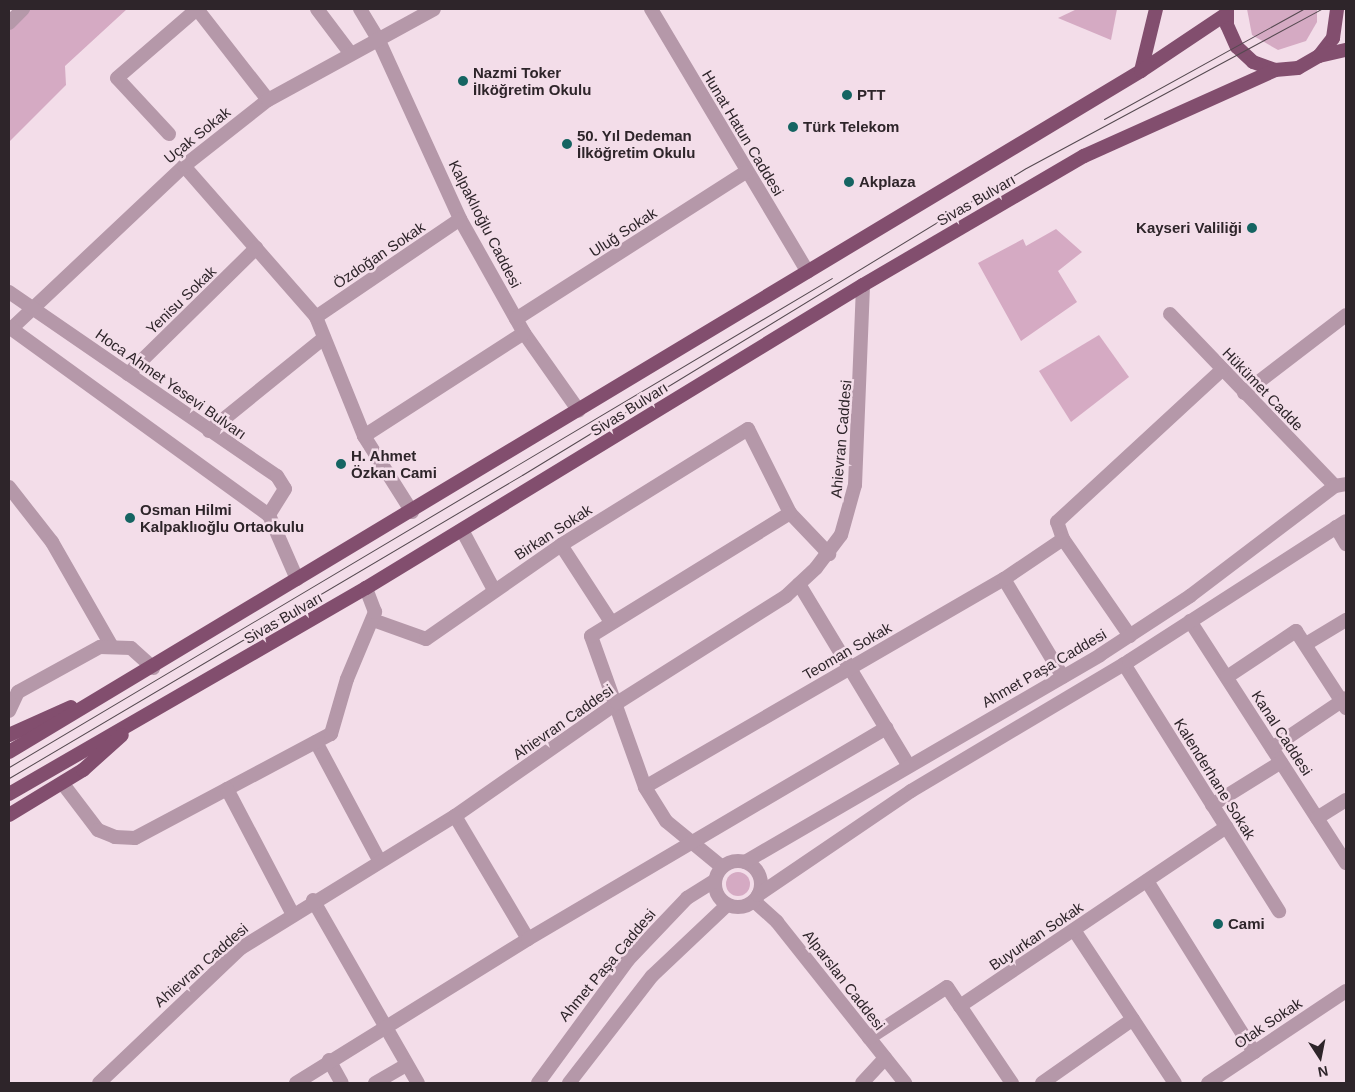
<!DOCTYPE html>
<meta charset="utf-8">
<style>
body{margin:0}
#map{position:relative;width:1355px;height:1092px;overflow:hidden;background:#f3dde9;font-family:Arial,sans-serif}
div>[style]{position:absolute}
.green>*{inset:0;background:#d5aac3}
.round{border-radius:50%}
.minor>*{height:14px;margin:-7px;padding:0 7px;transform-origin:7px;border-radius:7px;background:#b598a9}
.tertiary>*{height:14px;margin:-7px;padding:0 7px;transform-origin:7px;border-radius:7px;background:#b598a9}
.tertiary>.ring{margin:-7px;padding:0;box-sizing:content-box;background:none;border:14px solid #b598a9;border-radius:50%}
.trunk>*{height:14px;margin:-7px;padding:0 7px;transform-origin:7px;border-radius:7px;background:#824e6e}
.tram>*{height:1px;margin:-0.5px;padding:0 0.5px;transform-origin:0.5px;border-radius:0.5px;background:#554950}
.dots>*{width:14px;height:14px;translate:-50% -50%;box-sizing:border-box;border:2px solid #f3dde9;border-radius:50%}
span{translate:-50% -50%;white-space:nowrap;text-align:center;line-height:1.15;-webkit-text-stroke:5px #f3dde9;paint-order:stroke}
.poi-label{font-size:15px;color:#2e252a;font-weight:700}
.left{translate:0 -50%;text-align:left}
.right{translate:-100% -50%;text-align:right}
.street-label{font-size:15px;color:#2e252a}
.frame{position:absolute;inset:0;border:10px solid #2e252a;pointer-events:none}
.north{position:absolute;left:1295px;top:1032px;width:50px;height:50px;-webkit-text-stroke:4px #f3dde9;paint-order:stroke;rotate:169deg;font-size:14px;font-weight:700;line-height:20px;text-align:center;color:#2e252a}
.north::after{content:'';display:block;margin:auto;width:18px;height:22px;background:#2e252a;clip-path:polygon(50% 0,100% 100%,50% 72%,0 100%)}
</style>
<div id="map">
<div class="green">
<div style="clip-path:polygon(25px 9px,127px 9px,65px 66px,66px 85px,9px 142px,9px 25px)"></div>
<div style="clip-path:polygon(1077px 9px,1117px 9px,1111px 40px,1058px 18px)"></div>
<div style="clip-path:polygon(1247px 9px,1317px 9px,1317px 22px,1306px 41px,1278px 50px,1252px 35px)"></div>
<div style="clip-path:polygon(1056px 229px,1082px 252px,1058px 271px,1077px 302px,1021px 341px,978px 263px,1023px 239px,1026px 246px)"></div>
<div style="clip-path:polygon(1099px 335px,1129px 377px,1071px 422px,1039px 371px)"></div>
<div class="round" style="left:726px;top:872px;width:24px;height:24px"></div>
</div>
<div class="minor">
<div style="left:197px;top:9px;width:115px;rotate:52deg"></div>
<div style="left:317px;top:9px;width:56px;rotate:52.9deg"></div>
<div style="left:360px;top:9px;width:37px;rotate:59deg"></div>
<div style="left:379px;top:41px;width:196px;rotate:65.5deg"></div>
<div style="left:460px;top:219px;width:131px;rotate:60.7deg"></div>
<div style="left:524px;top:333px;width:95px;rotate:54.8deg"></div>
<div style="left:651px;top:9px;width:306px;rotate:59.2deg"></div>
<div style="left:9px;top:23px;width:20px;rotate:-45deg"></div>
<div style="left:169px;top:134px;width:76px;rotate:-132.9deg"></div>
<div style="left:117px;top:78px;width:106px;rotate:-40.8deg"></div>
<div style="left:184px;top:166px;width:201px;rotate:48.8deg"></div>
<div style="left:316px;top:317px;width:128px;rotate:68deg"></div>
<div style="left:364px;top:436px;width:90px;rotate:57.7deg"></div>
<div style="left:1170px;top:314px;width:238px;rotate:46.2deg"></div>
<div style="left:316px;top:317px;width:174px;rotate:-34.2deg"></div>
<div style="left:516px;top:319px;width:273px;rotate:-32.6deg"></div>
<div style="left:11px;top:329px;width:238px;rotate:-43.3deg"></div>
<div style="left:184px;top:166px;width:107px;rotate:-38.2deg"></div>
<div style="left:268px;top:100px;width:189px;rotate:-28.7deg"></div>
<div style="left:128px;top:374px;width:180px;rotate:-44.5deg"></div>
<div style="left:1244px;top:393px;width:128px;rotate:-37.4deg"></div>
<div style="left:209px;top:431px;width:148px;rotate:-39deg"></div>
<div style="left:364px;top:436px;width:190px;rotate:-32.8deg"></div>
<div style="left:9px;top:487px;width:70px;rotate:52deg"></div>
<div style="left:52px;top:542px;width:119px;rotate:60.2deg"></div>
<div style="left:1336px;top:527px;width:20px;rotate:60deg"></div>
<div style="left:462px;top:530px;width:68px;rotate:61.9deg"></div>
<div style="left:561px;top:545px;width:92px;rotate:57deg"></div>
<div style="left:1004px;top:579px;width:114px;rotate:59deg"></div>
<div style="left:799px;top:584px;width:211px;rotate:58.9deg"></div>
<div style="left:373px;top:620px;width:56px;rotate:19.7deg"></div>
<div style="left:426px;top:639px;width:165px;rotate:-34.8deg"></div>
<div style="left:561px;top:545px;width:220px;rotate:-31.8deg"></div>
<div style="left:748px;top:429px;width:94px;rotate:63.4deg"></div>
<div style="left:790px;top:513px;width:57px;rotate:46.4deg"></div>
<div style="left:1190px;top:621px;width:288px;rotate:57.2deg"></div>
<div style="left:1130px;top:636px;width:118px;rotate:-124.6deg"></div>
<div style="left:1063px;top:539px;width:18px;rotate:-109deg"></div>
<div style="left:1057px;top:522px;width:224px;rotate:-42.7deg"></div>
<div style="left:1306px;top:644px;width:47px;rotate:-31deg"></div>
<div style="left:1124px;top:664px;width:292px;rotate:57.9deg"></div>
<div style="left:1227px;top:677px;width:83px;rotate:-33.7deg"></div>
<div style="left:1296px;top:631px;width:92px;rotate:57deg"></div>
<div style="left:9px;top:711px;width:21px;rotate:-65deg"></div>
<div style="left:18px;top:692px;width:94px;rotate:-28.8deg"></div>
<div style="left:100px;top:647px;width:31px;rotate:2deg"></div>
<div style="left:131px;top:648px;width:30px;rotate:42deg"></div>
<div style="left:316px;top:742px;width:134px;rotate:61.9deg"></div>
<div style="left:1272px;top:748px;width:89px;rotate:-34deg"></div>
<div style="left:63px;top:784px;width:58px;rotate:52.7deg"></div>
<div style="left:98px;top:830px;width:18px;rotate:22deg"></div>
<div style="left:115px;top:837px;width:20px;rotate:3deg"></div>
<div style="left:135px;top:838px;width:222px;rotate:-28deg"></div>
<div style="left:331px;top:734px;width:57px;rotate:-73.8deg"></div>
<div style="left:347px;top:679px;width:73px;rotate:-67.3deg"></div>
<div style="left:375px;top:612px;width:26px;rotate:-111deg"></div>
<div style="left:645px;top:787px;width:415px;rotate:-30.1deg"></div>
<div style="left:1004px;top:579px;width:71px;rotate:-34.1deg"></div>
<div style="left:227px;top:789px;width:140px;rotate:62.3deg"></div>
<div style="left:1212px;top:805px;width:81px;rotate:-31.9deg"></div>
<div style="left:455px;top:816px;width:143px;rotate:59.3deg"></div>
<div style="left:1317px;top:818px;width:34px;rotate:-32deg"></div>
<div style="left:722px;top:867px;width:72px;rotate:-140.6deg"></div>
<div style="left:666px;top:821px;width:40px;rotate:-122deg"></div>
<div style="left:645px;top:787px;width:160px;rotate:-109.7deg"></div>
<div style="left:591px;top:636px;width:234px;rotate:-31.7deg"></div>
<div style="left:1147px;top:881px;width:202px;rotate:58deg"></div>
<div style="left:313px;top:900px;width:211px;rotate:60.2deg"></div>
<div style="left:754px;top:901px;width:31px;rotate:42deg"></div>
<div style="left:777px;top:922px;width:206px;rotate:51.5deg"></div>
<div style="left:1074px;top:930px;width:183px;rotate:56.6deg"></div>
<div style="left:960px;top:1006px;width:93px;rotate:56deg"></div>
<div style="left:869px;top:1038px;width:93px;rotate:-33.2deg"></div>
<div style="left:947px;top:987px;width:23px;rotate:56deg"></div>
<div style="left:960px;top:1006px;width:321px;rotate:-33.9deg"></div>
<div style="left:329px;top:1060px;width:26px;rotate:61deg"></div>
<div style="left:296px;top:1083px;width:273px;rotate:-31.8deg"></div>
<div style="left:528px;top:939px;width:416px;rotate:-30.5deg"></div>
<div style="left:375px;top:1083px;width:36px;rotate:-30deg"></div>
<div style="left:862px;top:1083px;width:34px;rotate:-47deg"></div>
<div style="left:1042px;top:1083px;width:111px;rotate:-35.1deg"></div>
<div style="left:1208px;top:1083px;width:166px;rotate:-33.7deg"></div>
</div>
<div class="tertiary">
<div style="left:9px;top:292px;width:325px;rotate:34.5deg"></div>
<div style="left:277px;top:476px;width:15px;rotate:58deg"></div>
<div style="left:285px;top:489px;width:31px;rotate:122deg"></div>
<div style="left:9px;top:327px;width:321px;rotate:35.9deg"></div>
<div style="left:269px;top:515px;width:70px;rotate:66.4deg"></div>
<div class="ring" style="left:715px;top:861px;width:32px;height:32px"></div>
<div style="left:745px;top:862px;width:411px;rotate:-30.2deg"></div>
<div style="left:1100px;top:655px;width:108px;rotate:-33.2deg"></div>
<div style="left:1190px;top:596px;width:182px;rotate:-37.2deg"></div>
<div style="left:1335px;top:486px;width:11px;rotate:-10deg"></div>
<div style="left:758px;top:895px;width:185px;rotate:-34.2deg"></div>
<div style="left:911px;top:791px;width:254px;rotate:-30.8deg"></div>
<div style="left:1129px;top:661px;width:258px;rotate:-32.8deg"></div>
<div style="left:99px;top:1083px;width:196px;rotate:-43.6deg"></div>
<div style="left:241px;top:948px;width:251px;rotate:-31.7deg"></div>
<div style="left:455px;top:816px;width:198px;rotate:-34.9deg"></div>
<div style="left:617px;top:703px;width:200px;rotate:-32.3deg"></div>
<div style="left:786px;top:596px;width:41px;rotate:-43deg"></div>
<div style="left:816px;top:568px;width:41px;rotate:-52.9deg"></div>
<div style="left:841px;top:535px;width:52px;rotate:-74.4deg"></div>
<div style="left:855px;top:485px;width:200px;rotate:-87.7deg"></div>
<div style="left:538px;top:1083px;width:152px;rotate:-53.8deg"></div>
<div style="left:628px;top:960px;width:86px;rotate:-46.4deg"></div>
<div style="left:687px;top:898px;width:32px;rotate:-32deg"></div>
<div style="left:569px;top:1083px;width:135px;rotate:-52.2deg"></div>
<div style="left:652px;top:976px;width:103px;rotate:-43.4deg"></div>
</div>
<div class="trunk">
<div style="left:1227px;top:9px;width:16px;rotate:90deg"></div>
<div style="left:1227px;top:25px;width:24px;rotate:66deg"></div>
<div style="left:1237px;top:47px;width:22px;rotate:43deg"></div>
<div style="left:1253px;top:62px;width:23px;rotate:20deg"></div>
<div style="left:1275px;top:70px;width:23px;rotate:-5deg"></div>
<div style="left:1298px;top:68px;width:24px;rotate:-30deg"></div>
<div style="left:1319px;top:56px;width:23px;rotate:-52deg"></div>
<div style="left:1333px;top:38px;width:29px;rotate:-82deg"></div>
<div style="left:1319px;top:56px;width:28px;rotate:-13deg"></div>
<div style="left:1141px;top:71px;width:64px;rotate:-76.4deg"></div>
<div style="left:9px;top:735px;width:68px;rotate:-24.3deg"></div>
<div style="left:9px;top:752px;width:1321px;rotate:-31.03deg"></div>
<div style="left:1141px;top:71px;width:102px;rotate:-33.8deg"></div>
<div style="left:9px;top:794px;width:412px;rotate:-30deg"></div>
<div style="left:366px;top:588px;width:582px;rotate:-31.37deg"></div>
<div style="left:863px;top:285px;width:256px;rotate:-30.3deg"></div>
<div style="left:1084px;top:156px;width:209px;rotate:-24.2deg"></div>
<div style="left:9px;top:815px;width:87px;rotate:-31.3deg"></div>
<div style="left:83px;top:770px;width:52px;rotate:-41.9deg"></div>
</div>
<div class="tram">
<div style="left:1104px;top:119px;width:227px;rotate:-28.9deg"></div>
<div style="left:9px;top:767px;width:957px;rotate:-30.72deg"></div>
<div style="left:9px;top:778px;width:596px;rotate:-30.57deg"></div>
<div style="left:522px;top:475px;width:590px;rotate:-31.35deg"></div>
<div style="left:1026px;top:168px;width:335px;rotate:-28.3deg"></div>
</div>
<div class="dots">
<div style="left:463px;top:81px;background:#156462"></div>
<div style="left:847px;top:95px;background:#156462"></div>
<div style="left:793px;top:127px;background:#156462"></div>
<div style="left:567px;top:144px;background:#156462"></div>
<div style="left:849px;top:182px;background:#156462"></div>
<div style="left:1252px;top:228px;background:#156462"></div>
<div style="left:341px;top:464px;background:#156462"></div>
<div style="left:130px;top:518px;background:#156462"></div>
<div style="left:1218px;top:924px;background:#156462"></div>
</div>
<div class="poi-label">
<span class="left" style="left:473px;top:81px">Nazmi Toker<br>İlköğretim Okulu</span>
<span class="left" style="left:857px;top:95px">PTT</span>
<span class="left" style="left:803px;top:127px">Türk Telekom</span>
<span class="left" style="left:577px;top:144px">50. Yıl Dedeman<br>İlköğretim Okulu</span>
<span class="left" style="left:859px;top:182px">Akplaza</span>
<span class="right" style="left:1242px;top:228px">Kayseri Valiliği</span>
<span class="left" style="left:351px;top:464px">H. Ahmet<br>Özkan Cami</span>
<span class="left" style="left:140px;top:518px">Osman Hilmi<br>Kalpaklıoğlu Ortaokulu</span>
<span class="left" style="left:1228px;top:924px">Cami</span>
</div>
<div class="street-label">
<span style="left:743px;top:133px;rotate:59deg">Hunat Hatun Caddesi</span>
<span style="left:197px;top:135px;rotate:-39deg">Uçak Sokak</span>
<span style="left:976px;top:200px;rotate:-30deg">Sivas Bulvarı</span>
<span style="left:485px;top:224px;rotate:63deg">Kalpaklıoğlu Caddesi</span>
<span style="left:623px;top:232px;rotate:-33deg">Uluğ Sokak</span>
<span style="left:379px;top:255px;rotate:-34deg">Özdoğan Sokak</span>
<span style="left:181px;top:300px;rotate:-44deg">Yenisu Sokak</span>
<span style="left:171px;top:384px;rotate:35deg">Hoca Ahmet Yesevi Bulvarı</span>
<span style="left:1263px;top:389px;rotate:46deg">Hükümet Cadde</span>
<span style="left:629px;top:409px;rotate:-32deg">Sivas Bulvarı</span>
<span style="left:841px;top:439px;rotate:-85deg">Ahievran Caddesi</span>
<span style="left:553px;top:532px;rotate:-33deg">Birkan Sokak</span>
<span style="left:283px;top:618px;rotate:-30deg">Sivas Bulvarı</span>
<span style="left:847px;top:651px;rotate:-30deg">Teoman Sokak</span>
<span style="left:1044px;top:668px;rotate:-30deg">Ahmet Paşa Caddesi</span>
<span style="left:563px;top:722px;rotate:-35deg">Ahievran Caddesi</span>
<span style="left:1282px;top:733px;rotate:57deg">Kanal Caddesi</span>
<span style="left:1215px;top:779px;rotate:58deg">Kalenderhane Sokak</span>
<span style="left:1036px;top:936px;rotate:-34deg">Buyurkan Sokak</span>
<span style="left:201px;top:965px;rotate:-41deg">Ahievran Caddesi</span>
<span style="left:607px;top:965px;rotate:-50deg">Ahmet Paşa Caddesi</span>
<span style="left:844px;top:980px;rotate:52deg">Alparslan Caddesi</span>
<span style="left:1268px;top:1023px;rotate:-34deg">Otak Sokak</span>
</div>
<div class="frame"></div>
<div class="north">N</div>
</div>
